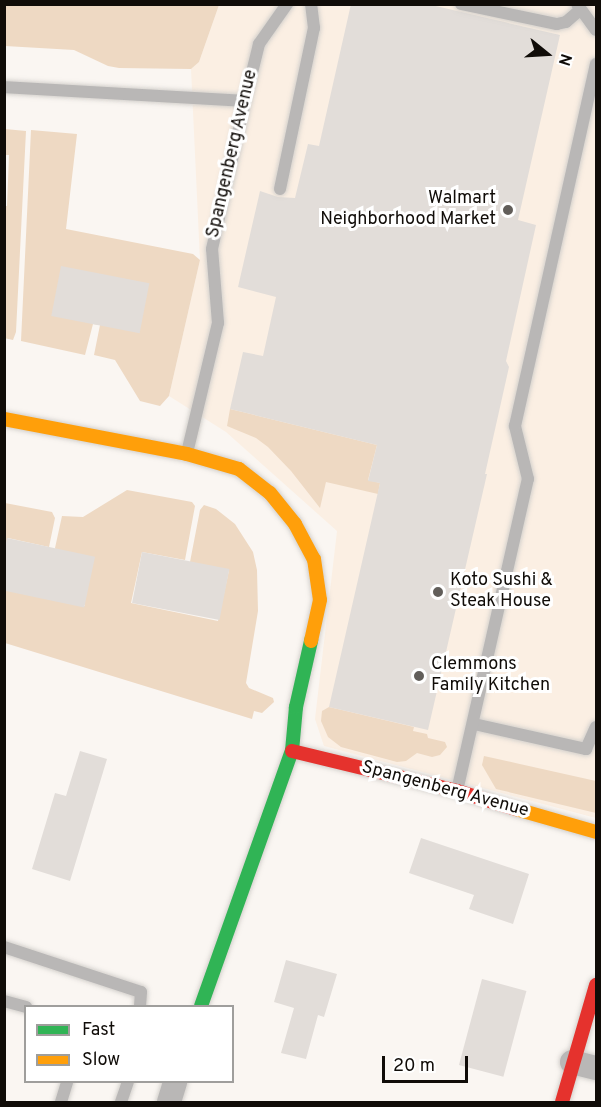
<!DOCTYPE html>
<style>
body{margin:0}
#map{position:relative;width:601px;height:1107px;overflow:hidden;background:#faf6f2;font-family:Overpass,sans-serif}
div>[style]{position:absolute}
.built>*{inset:0;background:#fbefe3}
.green>*{inset:0;background:#eed9c3}
.building>*{inset:0;background:#e2ddd9;transform-origin:0 0}
.roads{filter:drop-shadow(0 0 2px #d4d1cd) drop-shadow(0 0 2px #d4d1cd)}
.lane>*{height:12px;margin:-6px;padding:0 6px;transform-origin:6px;border-radius:6px;background:#b9b7b6}
.street>*{height:24px;margin:-12px;padding:0 12px;transform-origin:12px;border-radius:12px;background:#b9b7b6}
.fast>*{height:14px;margin:-7px;padding:0 7px;transform-origin:7px;border-radius:7px;background:#30b455}
.slow>*{height:14px;margin:-7px;padding:0 7px;transform-origin:7px;border-radius:7px;background:#ff9f0a}
.jam>*{height:14px;margin:-7px;padding:0 7px;transform-origin:7px;border-radius:7px;background:#e5322d}
.dots>*{width:16px;height:16px;translate:-50% -50%;box-sizing:border-box;border:3px solid #fff;border-radius:50%}
span{translate:-50% -50%;white-space:nowrap;text-align:center;line-height:1.15;-webkit-text-stroke:6px #fff;paint-order:stroke}
.street-label{font-size:18px;color:#100c08}
.poi-label{font-size:18px;color:#100c08}
.right{translate:-100% -50%;text-align:right}
.left{translate:0 -50%;text-align:left}
.frame{position:absolute;inset:0;border:6px solid #100c08;pointer-events:none}
.legend{position:absolute;left:24px;top:1005px;width:210px;height:78px;box-sizing:border-box;background:#fff;border:2px solid #9f9e9c;margin:0;padding:8px 10px;list-style:none;font-size:18px;color:#100c08}
.legend li{display:flex;align-items:center;gap:12px;height:30px}
.legend b{width:30px;border:2px solid #9f9e9c}
.north{position:absolute;left:517px;top:24px;width:60px;height:60px;-webkit-text-stroke:4px #fff;paint-order:stroke;rotate:108deg;font-size:16px;font-weight:700;line-height:24px;text-align:center;color:#100c08}
.north::after{content:'';display:block;margin:auto;width:21px;height:27px;background:#100c08;clip-path:polygon(50% 0,100% 100%,50% 72%,0 100%)}
.scale{position:absolute;left:382px;top:1056px;width:86px;height:27px;box-sizing:border-box;border:3px solid #100c08;border-top:0;padding-left:8px;font-size:18px;line-height:21px;white-space:nowrap;color:#100c08;-webkit-text-stroke:4px #fff;paint-order:stroke}
</style>
<div id="map">
<div class="built">
<div style="clip-path:polygon(219px 5px,596px 5px,596px 818px,324px 746px,315px 719px,337px 531px,226px 432px,169px 396px,200px 260px,191px 69px,199px 62px)"></div>
</div>
<div class="green">
<div style="clip-path:polygon(4px 5px,5px 4px,219px 5px,199px 62px,191px 69px,119px 68px,108px 66px,74px 50px,5px 46px)"></div>
<div style="clip-path:polygon(5px 129px,26px 131px,16px 332px,13px 340px,4px 338px,4px 206px,7px 206px,9px 155px,5px 155px)"></div>
<div style="clip-path:polygon(31px 130px,77px 134px,66px 229px,193px 254px,200px 260px,169px 396px,160px 406px,140px 401px,115px 360px,94px 355px,100px 325px,93px 324px,85px 355px,21px 341px)"></div>
<div style="clip-path:polygon(230px 409px,377px 445px,368px 480px,380px 483px,378px 494px,326px 482px,320px 508px,291px 471px,268px 447px,256px 438px,227px 426px)"></div>
<div style="clip-path:polygon(127px 490px,192px 502px,195px 506px,185px 560px,142px 552px,131px 603px,218px 621px,229px 570px,190px 562px,200px 510px,204px 505px,216px 509px,235px 524px,253px 552px,257px 570px,258px 611px,246px 683px,249px 688px,273px 698px,274px 702px,262px 713px,254px 711px,252px 719px,5px 643px,5px 590px,85px 606px,55px 548px,62px 516px,83px 517px)"></div>
<div style="clip-path:polygon(5px 503px,52px 512px,55px 518px,49px 547px,8px 538px,5px 551px)"></div>
<div style="clip-path:polygon(329px 707px,414px 727px,413px 731px,427px 734px,428px 738px,445px 742px,447px 747px,440px 755px,432px 757px,417px 753px,406px 761px,397px 762px,341px 747px,328px 737px,321px 721px,322px 711px)"></div>
<div style="clip-path:polygon(484px 756px,596px 781px,596px 813px,496px 789px,482px 765px)"></div>
</div>
<div class="building">
<div style="clip-path:polygon(351px 4px,427px 4px,560px 35px,518px 220px,536px 225px,506px 361px,509px 367px,485px 474px,487px 474px,428px 730px,329px 707px,380px 483px,368px 481px,377px 445px,230px 409px,243px 352px,263px 356px,276px 297px,238px 287px,260px 191px,278px 197px,295px 198px,308px 144px,319px 146px)"></div>
<div style="left:61px;top:266px;width:90px;height:51px;rotate:11deg"></div>
<div style="left:7px;top:538px;width:90px;height:52px;rotate:12deg"></div>
<div style="left:142px;top:552px;width:89px;height:52px;rotate:11deg"></div>
<div style="clip-path:polygon(80px 751px,107px 759px,70px 881px,32px 869px,55px 793px,66px 796px)"></div>
<div style="clip-path:polygon(421px 838px,529px 874px,513px 924px,469px 909px,474px 895px,409px 873px)"></div>
<div style="clip-path:polygon(286px 960px,337px 974px,324px 1017px,318px 1015px,306px 1059px,281px 1053px,294px 1008px,274px 1002px)"></div>
<div style="left:482px;top:979px;width:46px;height:89px;rotate:15deg"></div>
</div>
<div class="roads">
<div class="lane">
<div style="left:461px;top:4px;width:98px;rotate:11.8deg"></div>
<div style="left:557px;top:24px;width:9px;rotate:-13deg"></div>
<div style="left:566px;top:22px;width:18px;rotate:-41deg"></div>
<div style="left:577px;top:4px;width:32px;rotate:54deg"></div>
<div style="left:4px;top:87px;width:241px;rotate:3.3deg"></div>
<div style="left:280px;top:189px;width:165px;rotate:-78.1deg"></div>
<div style="left:314px;top:28px;width:24px;rotate:-97deg"></div>
<div style="left:187px;top:453px;width:134px;rotate:-76.6deg"></div>
<div style="left:218px;top:323px;width:74px;rotate:-94.6deg"></div>
<div style="left:212px;top:249px;width:152px;rotate:-77.4deg"></div>
<div style="left:245px;top:101px;width:59px;rotate:-76.2deg"></div>
<div style="left:259px;top:44px;width:49px;rotate:-55deg"></div>
<div style="left:474px;top:724px;width:115px;rotate:12.6deg"></div>
<div style="left:586px;top:749px;width:24px;rotate:-66deg"></div>
<div style="left:457px;top:791px;width:320px;rotate:-77.2deg"></div>
<div style="left:528px;top:479px;width:55px;rotate:-103.8deg"></div>
<div style="left:515px;top:426px;width:371px;rotate:-77.4deg"></div>
<div style="left:4px;top:947px;width:144px;rotate:18.2deg"></div>
<div style="left:141px;top:992px;width:14px;rotate:94deg"></div>
<div style="left:4px;top:1001px;width:23px;rotate:15deg"></div>
<div style="left:61px;top:1102px;width:21px;rotate:-73deg"></div>
<div style="left:121px;top:1102px;width:21px;rotate:-71deg"></div>
</div>
<div class="street">
<div style="left:572px;top:1062px;width:25px;rotate:14deg"></div>
<div style="left:169px;top:1102px;width:21px;rotate:-73deg"></div>
</div>
<div class="fast">
<div style="left:201px;top:1006px;width:271px;rotate:-70.4deg"></div>
<div style="left:292px;top:751px;width:44px;rotate:-84.8deg"></div>
<div style="left:296px;top:707px;width:68px;rotate:-77.2deg"></div>
</div>
<div class="slow">
<div style="left:4px;top:419px;width:186px;rotate:10.8deg"></div>
<div style="left:187px;top:454px;width:54px;rotate:16.1deg"></div>
<div style="left:239px;top:469px;width:39px;rotate:38deg"></div>
<div style="left:270px;top:493px;width:40px;rotate:51deg"></div>
<div style="left:295px;top:524px;width:40px;rotate:62deg"></div>
<div style="left:314px;top:559px;width:41px;rotate:81.7deg"></div>
<div style="left:320px;top:600px;width:42px;rotate:102.4deg"></div>
<div style="left:516px;top:809px;width:83px;rotate:16deg"></div>
</div>
<div class="jam">
<div style="left:292px;top:751px;width:170px;rotate:13.6deg"></div>
<div style="left:457px;top:791px;width:62px;rotate:17deg"></div>
<div style="left:562px;top:1102px;width:122px;rotate:-73.8deg"></div>
</div>
</div>
<div class="dots">
<div style="left:508px;top:210px;background:#625e5a"></div>
<div style="left:438px;top:592px;background:#625e5a"></div>
<div style="left:419px;top:676px;background:#625e5a"></div>
</div>
<div class="street-label">
<span style="left:233px;top:154px;rotate:-77deg">Spangenberg Avenue</span>
<span style="left:445px;top:790px;rotate:15deg">Spangenberg Avenue</span>
</div>
<div class="poi-label">
<span class="right" style="left:496px;top:210px">Walmart<br>Neighborhood Market</span>
<span class="left" style="left:450px;top:592px">Koto Sushi &amp;<br>Steak House</span>
<span class="left" style="left:431px;top:676px">Clemmons<br>Family Kitchen</span>
</div>
<div class="frame"></div>
<ul class="legend">
<li><b style="height:8px;background:#30b455"></b>Fast</li>
<li><b style="height:8px;background:#ff9f0a"></b>Slow</li>
</ul>
<div class="north">N</div>
<div class="scale">20 m</div>
</div>
